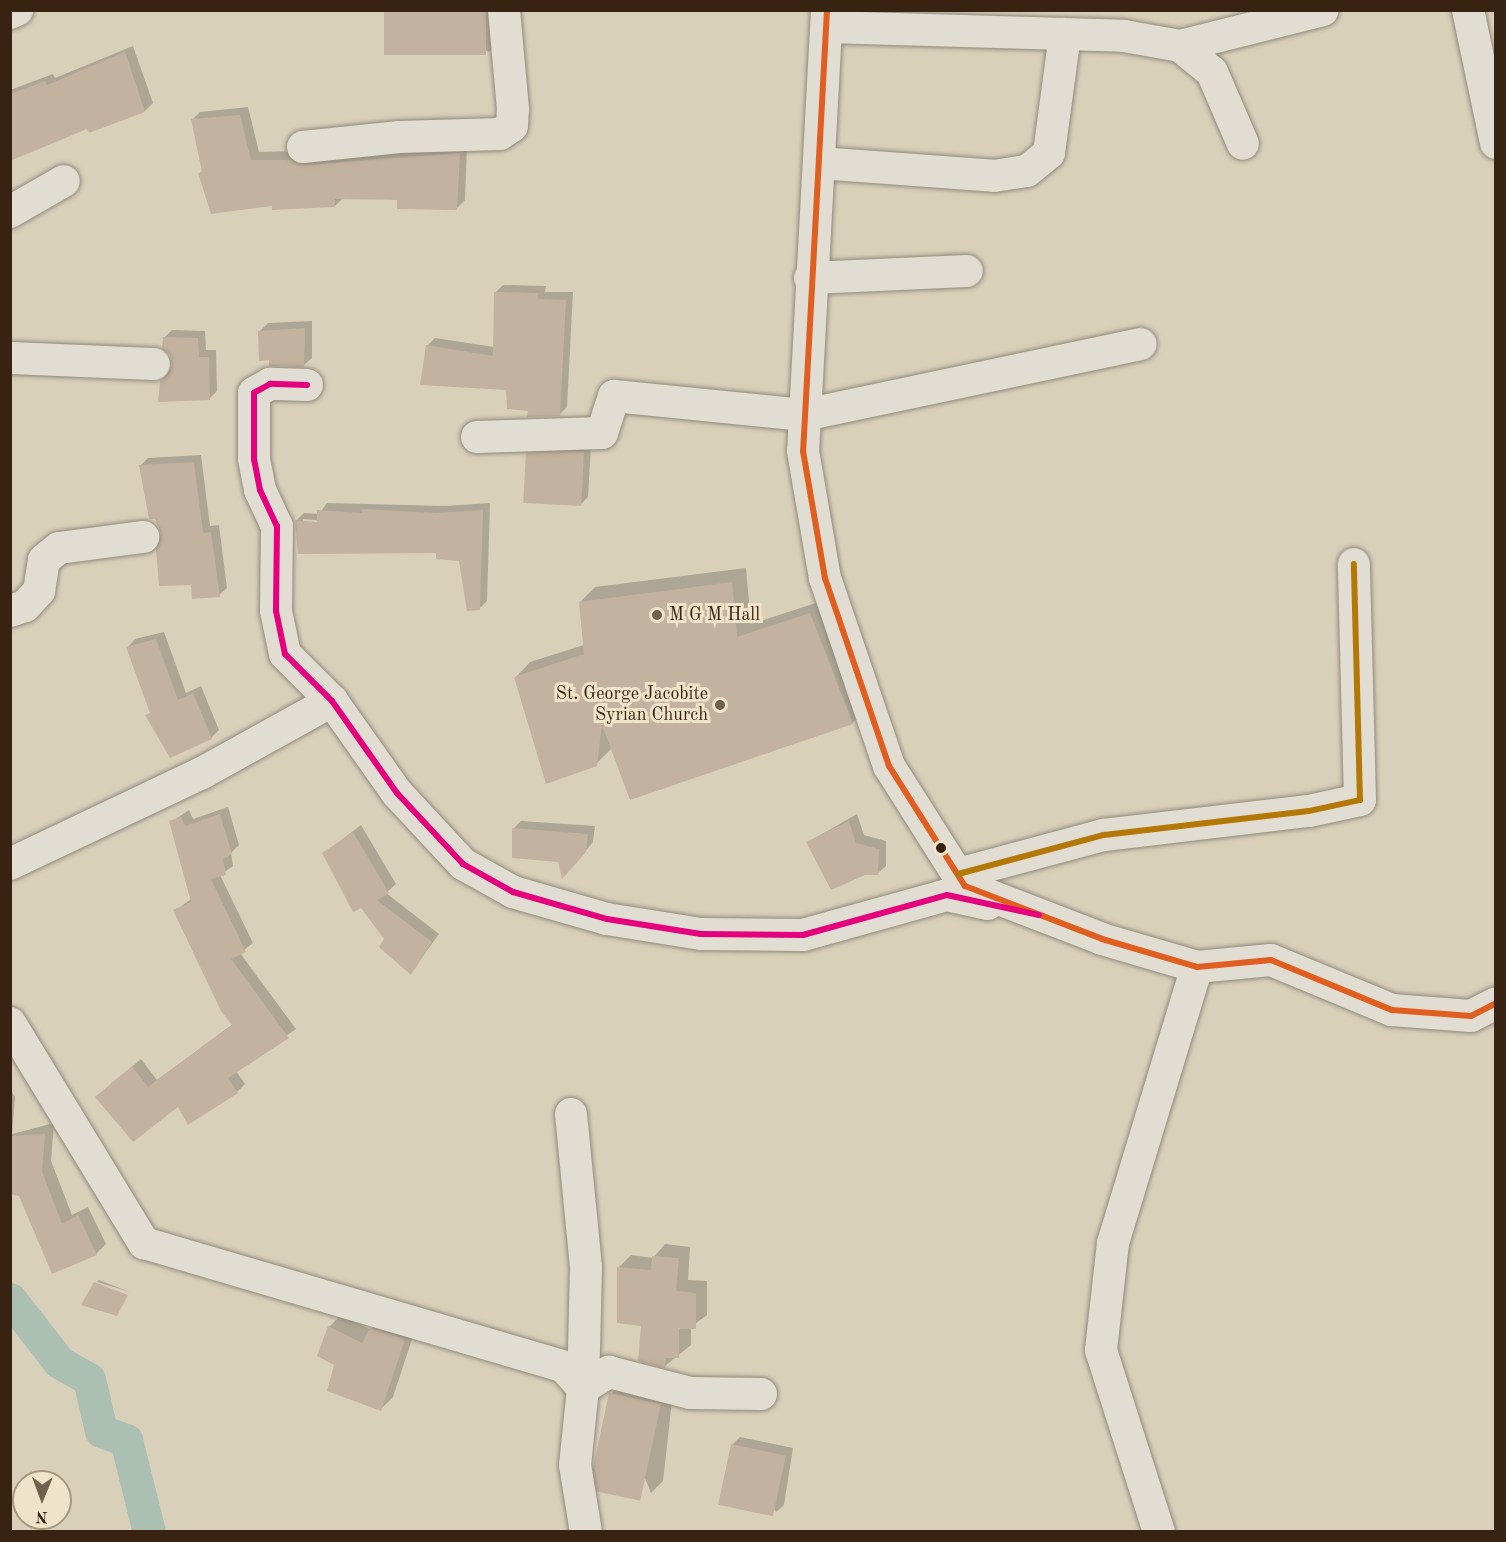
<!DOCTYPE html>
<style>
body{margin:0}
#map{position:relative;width:1506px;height:1542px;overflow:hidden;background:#d9d0ba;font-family:"Old Standard TT",serif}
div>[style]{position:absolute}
.shadow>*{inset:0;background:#0003}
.canal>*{height:33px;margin:-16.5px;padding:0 16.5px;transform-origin:16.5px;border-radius:16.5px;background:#abbfb2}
.building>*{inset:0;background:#c4b2a0;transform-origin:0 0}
.roads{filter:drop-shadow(0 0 2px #91897b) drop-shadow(0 0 2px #91897b)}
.minor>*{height:32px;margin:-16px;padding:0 16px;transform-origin:16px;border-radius:16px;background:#e2ddd2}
.bus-1>*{height:6px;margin:-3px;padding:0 3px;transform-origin:3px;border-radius:3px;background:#df5e20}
.bus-2>*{height:6px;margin:-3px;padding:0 3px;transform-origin:3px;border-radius:3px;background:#e5007d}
.bus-3>*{height:6px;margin:-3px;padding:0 3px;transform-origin:3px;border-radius:3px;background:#b47807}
.dots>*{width:16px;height:16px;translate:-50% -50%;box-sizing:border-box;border:3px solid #efe4ca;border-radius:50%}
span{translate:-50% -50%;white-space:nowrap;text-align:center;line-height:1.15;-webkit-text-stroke:6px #efe4ca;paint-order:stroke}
.poi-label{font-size:18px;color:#382313}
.left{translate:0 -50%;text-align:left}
.right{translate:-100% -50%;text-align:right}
.frame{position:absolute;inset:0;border:12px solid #382313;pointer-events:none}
.north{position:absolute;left:12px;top:1470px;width:60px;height:60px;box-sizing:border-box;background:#efe4ca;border:2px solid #a69781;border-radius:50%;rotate:181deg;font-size:16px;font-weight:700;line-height:24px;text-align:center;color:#382313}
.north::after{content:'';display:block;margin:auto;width:21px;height:27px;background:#70604d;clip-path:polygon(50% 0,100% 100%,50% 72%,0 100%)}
</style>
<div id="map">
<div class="shadow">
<div style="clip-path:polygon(386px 10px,499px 10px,501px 40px,489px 52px)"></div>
<div style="clip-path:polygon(133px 46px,153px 103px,145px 111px,10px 144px,10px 90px,53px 74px,55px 78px)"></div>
<div style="clip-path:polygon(248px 107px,259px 152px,467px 146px,465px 200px,457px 208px,399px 198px,344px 197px,335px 206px,274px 204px,200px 173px,203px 170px,192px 120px,200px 112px)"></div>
<div style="clip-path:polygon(503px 285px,546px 286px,545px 292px,573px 292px,567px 407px,559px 415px,529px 410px,507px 388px,427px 346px,435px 338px,494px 347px,495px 293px)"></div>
<div style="clip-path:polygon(312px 321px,312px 358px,304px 365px,260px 331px,268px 323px)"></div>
<div style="clip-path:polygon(172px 330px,205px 331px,206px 350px,216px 350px,217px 391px,209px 399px,161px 381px,173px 365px,164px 338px)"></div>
<div style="clip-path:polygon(591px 444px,588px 497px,580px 505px,527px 454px,535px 446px)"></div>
<div style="clip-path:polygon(201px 455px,210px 526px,219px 525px,227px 588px,219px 595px,192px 583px,162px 534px,140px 466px,148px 458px)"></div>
<div style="clip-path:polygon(evenodd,327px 503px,445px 506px,490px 503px,487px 601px,479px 609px,468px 610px,461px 559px,438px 558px,438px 552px,299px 552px,296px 521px,304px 513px,319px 514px,327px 503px,303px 519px,324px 521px,324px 524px,303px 523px,303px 519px)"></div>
<div style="clip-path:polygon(746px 568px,751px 624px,825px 600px,867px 708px,852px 723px,612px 748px,596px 764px,516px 677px,530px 662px,584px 645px,580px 602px,595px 587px)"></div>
<div style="clip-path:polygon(164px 632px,186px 693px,201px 686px,219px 730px,211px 738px,147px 716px,151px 712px,128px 647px,135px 639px)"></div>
<div style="clip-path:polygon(228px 807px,239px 845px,231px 853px,233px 866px,220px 875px,253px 943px,240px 953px,296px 1029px,236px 1071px,245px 1084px,237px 1092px,189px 1123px,178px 1105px,105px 1089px,141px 1059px,157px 1080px,233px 1024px,175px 911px,191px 899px,171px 822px,189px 810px,193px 819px)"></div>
<div style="clip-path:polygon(857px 814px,864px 835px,886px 841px,886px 866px,878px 873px,808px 842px)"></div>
<div style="clip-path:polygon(521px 821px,595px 826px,593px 842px,570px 870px,513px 829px)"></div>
<div style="clip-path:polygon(361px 825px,396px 884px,386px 893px,439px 934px,411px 973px,323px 854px)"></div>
<div style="clip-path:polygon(10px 1089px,15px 1097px,12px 1134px,54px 1123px,51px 1161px,72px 1215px,88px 1207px,106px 1244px,96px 1254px,20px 1194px,10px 1192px)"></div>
<div style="clip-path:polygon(665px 1244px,690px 1247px,688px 1280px,707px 1281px,707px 1315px,691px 1327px,691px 1345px,665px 1366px,619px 1267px,631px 1255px,653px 1258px)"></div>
<div style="clip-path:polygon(99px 1280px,130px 1292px,97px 1282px)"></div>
<div style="clip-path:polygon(341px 1315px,371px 1330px,383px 1317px,416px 1327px,393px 1397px,381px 1409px,329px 1327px)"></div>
<div style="clip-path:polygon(623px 1382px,673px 1392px,663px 1481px,651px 1493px,611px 1394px)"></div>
<div style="clip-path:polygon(740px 1437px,793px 1448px,784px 1505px,776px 1512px,733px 1444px)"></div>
</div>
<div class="canal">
<div style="left:10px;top:1299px;width:80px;rotate:52.1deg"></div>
<div style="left:59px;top:1362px;width:34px;rotate:30deg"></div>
<div style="left:89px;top:1379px;width:53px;rotate:77deg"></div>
<div style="left:101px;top:1431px;width:27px;rotate:20deg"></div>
<div style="left:126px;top:1440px;width:95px;rotate:76deg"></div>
</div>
<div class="building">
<div style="left:384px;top:10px;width:102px;height:45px"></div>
<div style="clip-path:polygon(125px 52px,145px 112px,89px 133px,87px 129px,10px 161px,10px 94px,45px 81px,47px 85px)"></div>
<div style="clip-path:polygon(240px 115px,251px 160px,291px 160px,305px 165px,460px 153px,457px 210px,397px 209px,397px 200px,335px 199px,335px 207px,272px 210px,272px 206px,211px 214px,198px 173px,202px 172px,191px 119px)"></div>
<div style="clip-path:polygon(494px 292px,538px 293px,538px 299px,566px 300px,560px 416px,527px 417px,528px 411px,507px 409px,506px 390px,420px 385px,426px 345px,493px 356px)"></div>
<div style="clip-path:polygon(305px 328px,304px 367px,269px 366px,269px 360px,259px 361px,258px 331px)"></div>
<div style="clip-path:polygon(163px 337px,198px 338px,199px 357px,209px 357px,210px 400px,158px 402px,160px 381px,169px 374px,172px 365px,170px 355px,162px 348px)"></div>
<div style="left:584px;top:452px;width:54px;height:58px;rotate:93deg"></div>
<div style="clip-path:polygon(194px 462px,203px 533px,211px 532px,220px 597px,192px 599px,191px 585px,159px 586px,156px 548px,161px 534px,155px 519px,149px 519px,139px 465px)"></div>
<div style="clip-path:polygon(362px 509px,436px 513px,483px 510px,480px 610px,467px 611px,459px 561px,436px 559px,436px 553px,298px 554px,295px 520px,317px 522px,317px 510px,362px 513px)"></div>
<div style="clip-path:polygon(732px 582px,737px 637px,810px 613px,853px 724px,630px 800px,602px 725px,597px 766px,546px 784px,514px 677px,584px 654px,579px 602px)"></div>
<div style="clip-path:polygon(156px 639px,178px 700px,193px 693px,212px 739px,170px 758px,145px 715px,150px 713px,126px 647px)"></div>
<div style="clip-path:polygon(220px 814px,232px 854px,223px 859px,226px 875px,211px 879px,246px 952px,231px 959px,289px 1038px,228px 1078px,238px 1093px,188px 1125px,178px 1107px,133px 1142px,95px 1097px,132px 1066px,148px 1087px,232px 1025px,221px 1011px,173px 910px,191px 902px,169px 821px,181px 817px,185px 826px)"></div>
<div style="clip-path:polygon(849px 821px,856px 843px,879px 849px,878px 875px,865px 875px,831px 890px,806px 842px)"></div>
<div style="clip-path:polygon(512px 828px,588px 834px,586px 852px,562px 879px,558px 862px,512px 858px)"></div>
<div style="clip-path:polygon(353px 832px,389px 893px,377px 900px,432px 942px,411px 975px,379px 947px,384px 939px,361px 908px,353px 912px,322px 853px)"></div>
<div style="clip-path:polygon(45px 1134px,42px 1171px,62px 1224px,78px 1215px,97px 1255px,52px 1274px,19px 1196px,10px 1194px,10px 1136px)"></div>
<div style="clip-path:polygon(652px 1256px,679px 1258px,676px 1291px,696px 1293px,696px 1329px,679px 1329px,679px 1358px,666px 1358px,665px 1368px,638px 1361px,641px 1326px,617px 1323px,617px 1267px,651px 1270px)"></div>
<div style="clip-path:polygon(94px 1282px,128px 1295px,117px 1316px,81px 1305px)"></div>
<div style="clip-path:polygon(328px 1326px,362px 1343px,370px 1328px,405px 1339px,381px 1411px,327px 1391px,334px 1365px,317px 1356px)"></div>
<div style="left:609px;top:1393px;width:53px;height:99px;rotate:12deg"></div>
<div style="left:731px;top:1444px;width:56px;height:62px;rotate:12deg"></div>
</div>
<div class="roads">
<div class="minor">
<div style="left:827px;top:10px;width:442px;rotate:93.1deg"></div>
<div style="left:803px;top:451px;width:129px;rotate:80.2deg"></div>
<div style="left:825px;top:578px;width:199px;rotate:71.2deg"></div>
<div style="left:889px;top:766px;width:142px;rotate:57.7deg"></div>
<div style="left:965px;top:886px;width:147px;rotate:21.1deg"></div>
<div style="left:1102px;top:939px;width:99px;rotate:16.4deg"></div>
<div style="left:1197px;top:967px;width:74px;rotate:-5.4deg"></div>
<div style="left:1271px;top:960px;width:131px;rotate:22.5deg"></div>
<div style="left:1392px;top:1010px;width:79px;rotate:4.3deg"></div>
<div style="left:1471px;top:1016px;width:28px;rotate:-27deg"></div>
<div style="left:1468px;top:10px;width:136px;rotate:78.1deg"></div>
<div style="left:10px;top:13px;width:8px;rotate:-23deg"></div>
<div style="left:827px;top:27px;width:297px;rotate:1.7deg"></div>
<div style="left:1124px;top:36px;width:57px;rotate:10.1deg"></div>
<div style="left:1180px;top:46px;width:41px;rotate:39.1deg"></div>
<div style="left:1212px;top:72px;width:78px;rotate:66.7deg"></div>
<div style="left:1180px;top:46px;width:147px;rotate:-14.1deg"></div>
<div style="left:303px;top:147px;width:97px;rotate:-5.9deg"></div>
<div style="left:399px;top:137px;width:101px;rotate:-1.7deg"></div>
<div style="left:500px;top:134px;width:14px;rotate:-34deg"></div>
<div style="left:512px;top:126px;width:17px;rotate:-87deg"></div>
<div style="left:513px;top:109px;width:99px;rotate:-95.2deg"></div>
<div style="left:819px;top:163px;width:175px;rotate:4.2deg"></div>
<div style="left:994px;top:176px;width:33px;rotate:-9deg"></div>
<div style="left:1027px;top:171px;width:28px;rotate:-39deg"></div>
<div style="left:1049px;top:153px;width:120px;rotate:-82.3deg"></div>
<div style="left:10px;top:212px;width:62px;rotate:-29.9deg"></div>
<div style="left:810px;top:278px;width:157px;rotate:-2.6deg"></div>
<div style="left:10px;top:358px;width:144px;rotate:2.4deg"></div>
<div style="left:307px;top:385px;width:37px;rotate:-178deg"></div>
<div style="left:270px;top:384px;width:18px;rotate:151deg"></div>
<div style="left:254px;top:393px;width:66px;rotate:90deg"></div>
<div style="left:254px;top:459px;width:32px;rotate:79deg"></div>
<div style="left:260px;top:490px;width:40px;rotate:65deg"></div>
<div style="left:277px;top:526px;width:85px;rotate:90.7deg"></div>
<div style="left:276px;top:611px;width:44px;rotate:78.2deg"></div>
<div style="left:285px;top:654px;width:66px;rotate:45deg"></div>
<div style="left:332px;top:701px;width:113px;rotate:54.8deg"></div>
<div style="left:397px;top:793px;width:97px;rotate:47.1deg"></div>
<div style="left:463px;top:864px;width:57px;rotate:29.2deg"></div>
<div style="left:513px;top:892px;width:98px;rotate:16deg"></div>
<div style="left:607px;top:919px;width:95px;rotate:9.1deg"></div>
<div style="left:701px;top:934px;width:102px;rotate:0.6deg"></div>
<div style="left:803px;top:935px;width:149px;rotate:-15.5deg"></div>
<div style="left:947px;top:895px;width:42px;rotate:12.4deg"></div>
<div style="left:477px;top:437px;width:125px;rotate:-1.8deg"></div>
<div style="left:602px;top:433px;width:39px;rotate:-72deg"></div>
<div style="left:614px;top:396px;width:191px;rotate:5.7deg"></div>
<div style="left:804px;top:415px;width:344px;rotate:-11.9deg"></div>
<div style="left:10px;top:611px;width:16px;rotate:-18deg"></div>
<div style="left:25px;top:606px;width:21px;rotate:-47deg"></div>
<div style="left:39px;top:591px;width:31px;rotate:-81deg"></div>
<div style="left:44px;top:560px;width:19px;rotate:-39deg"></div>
<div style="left:59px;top:548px;width:85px;rotate:-7.5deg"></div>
<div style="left:10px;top:864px;width:212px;rotate:-25.4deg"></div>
<div style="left:202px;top:773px;width:149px;rotate:-29deg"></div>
<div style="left:958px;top:874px;width:151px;rotate:-15deg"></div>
<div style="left:1104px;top:835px;width:206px;rotate:-6.7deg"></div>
<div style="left:1309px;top:811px;width:52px;rotate:-12.2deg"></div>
<div style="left:1360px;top:800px;width:236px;rotate:-91.5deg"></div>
<div style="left:10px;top:1023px;width:258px;rotate:58.7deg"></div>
<div style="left:144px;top:1243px;width:438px;rotate:16.4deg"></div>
<div style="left:564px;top:1367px;width:28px;rotate:48deg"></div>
<div style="left:583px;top:1388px;width:77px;rotate:95.9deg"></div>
<div style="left:575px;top:1465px;width:68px;rotate:80.7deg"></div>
<div style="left:571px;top:1114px;width:154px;rotate:84.4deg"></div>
<div style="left:586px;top:1267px;width:121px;rotate:91.4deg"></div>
<div style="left:583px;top:1388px;width:31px;rotate:-32deg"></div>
<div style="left:609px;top:1372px;width:84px;rotate:14.5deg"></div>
<div style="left:690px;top:1393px;width:71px;rotate:0.8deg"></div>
<div style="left:1159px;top:1532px;width:191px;rotate:-107.7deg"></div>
<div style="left:1101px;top:1350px;width:108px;rotate:-83.6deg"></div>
<div style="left:1113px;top:1243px;width:288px;rotate:-73.1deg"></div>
</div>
</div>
<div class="bus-1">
<div style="left:827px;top:10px;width:442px;rotate:93.1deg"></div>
<div style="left:803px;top:451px;width:129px;rotate:80.2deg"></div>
<div style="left:825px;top:578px;width:199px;rotate:71.2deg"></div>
<div style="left:889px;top:766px;width:142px;rotate:57.7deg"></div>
<div style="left:965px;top:886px;width:147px;rotate:21.1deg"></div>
<div style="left:1102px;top:939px;width:99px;rotate:16.4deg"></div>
<div style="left:1197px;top:967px;width:74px;rotate:-5.4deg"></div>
<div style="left:1271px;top:960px;width:131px;rotate:22.5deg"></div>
<div style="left:1392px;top:1010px;width:79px;rotate:4.3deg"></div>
<div style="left:1471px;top:1016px;width:28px;rotate:-27deg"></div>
</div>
<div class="bus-2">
<div style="left:307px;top:385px;width:37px;rotate:-178deg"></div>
<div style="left:270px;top:384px;width:18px;rotate:151deg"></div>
<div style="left:254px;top:393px;width:66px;rotate:90deg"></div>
<div style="left:254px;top:459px;width:32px;rotate:79deg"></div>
<div style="left:260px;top:490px;width:40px;rotate:65deg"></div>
<div style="left:277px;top:526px;width:85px;rotate:90.7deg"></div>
<div style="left:276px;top:611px;width:44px;rotate:78.2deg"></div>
<div style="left:285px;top:654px;width:66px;rotate:45deg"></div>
<div style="left:332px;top:701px;width:113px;rotate:54.8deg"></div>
<div style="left:397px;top:793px;width:97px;rotate:47.1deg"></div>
<div style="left:463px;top:864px;width:57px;rotate:29.2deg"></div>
<div style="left:513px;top:892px;width:98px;rotate:16deg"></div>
<div style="left:607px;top:919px;width:95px;rotate:9.1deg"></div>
<div style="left:701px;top:934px;width:102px;rotate:0.6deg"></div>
<div style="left:803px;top:935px;width:149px;rotate:-15.5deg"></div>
<div style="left:947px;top:895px;width:94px;rotate:12.3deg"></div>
</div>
<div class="bus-3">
<div style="left:958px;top:874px;width:151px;rotate:-15deg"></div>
<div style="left:1104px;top:835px;width:206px;rotate:-6.7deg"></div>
<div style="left:1309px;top:811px;width:52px;rotate:-12.2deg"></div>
<div style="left:1360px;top:800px;width:236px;rotate:-91.5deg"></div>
</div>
<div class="dots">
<div style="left:657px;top:615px;background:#70604d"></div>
<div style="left:720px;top:705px;background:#70604d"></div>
<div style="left:941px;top:848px;background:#382313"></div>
</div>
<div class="poi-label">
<span class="left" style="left:669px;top:615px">M G M Hall</span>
<span class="right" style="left:708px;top:705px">St. George Jacobite<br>Syrian Church</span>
</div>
<div class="frame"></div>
<div class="north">N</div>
</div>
